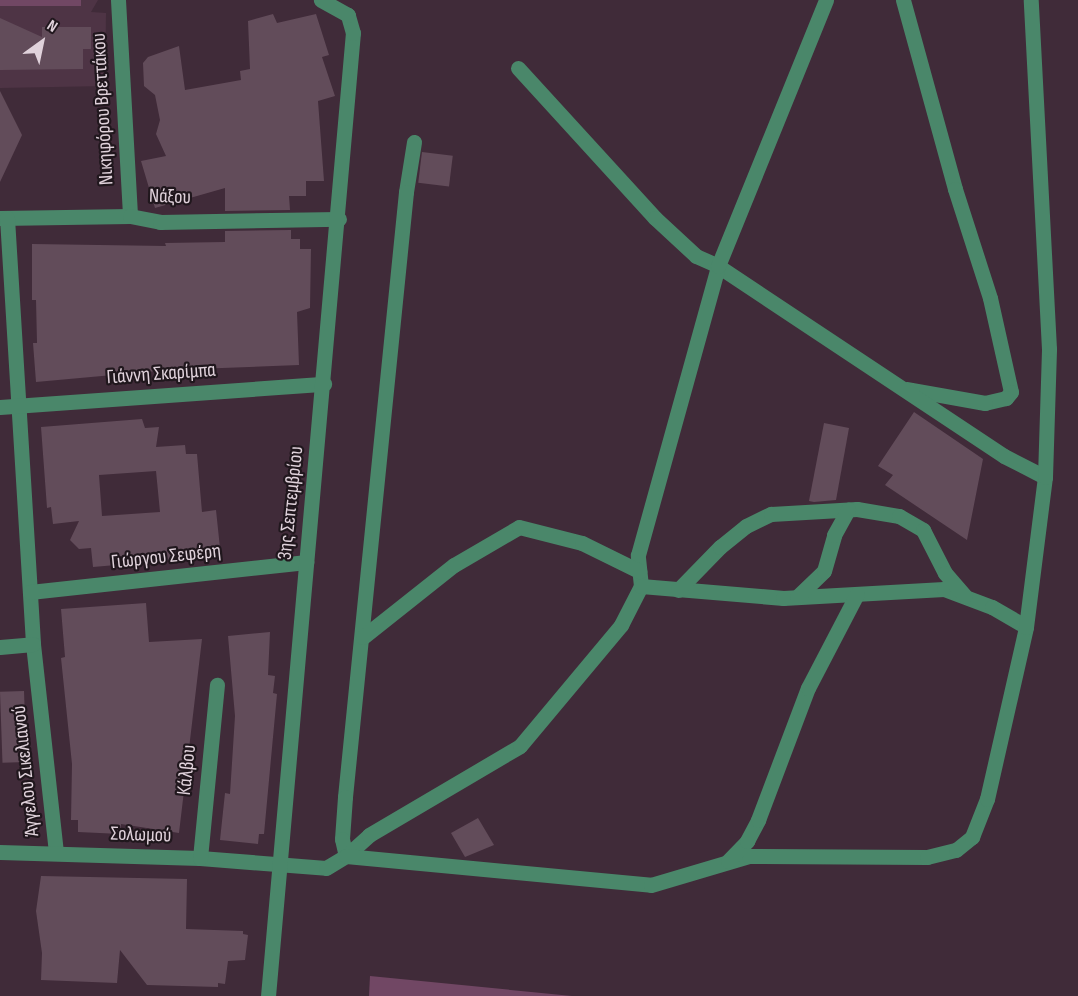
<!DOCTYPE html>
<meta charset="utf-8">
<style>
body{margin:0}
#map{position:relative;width:1078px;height:996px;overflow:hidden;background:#402b39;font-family:"Sofia Sans Condensed",sans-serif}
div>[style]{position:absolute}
.built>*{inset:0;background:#4e3445}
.green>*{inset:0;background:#714764;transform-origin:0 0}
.building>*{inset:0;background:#624c5a;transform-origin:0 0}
.minor>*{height:15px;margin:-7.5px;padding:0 7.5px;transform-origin:7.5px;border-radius:7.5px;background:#4a876a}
span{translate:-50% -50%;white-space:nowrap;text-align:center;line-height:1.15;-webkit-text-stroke:4.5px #20171d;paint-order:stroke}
.street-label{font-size:20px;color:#e0d2db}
.north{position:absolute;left:12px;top:12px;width:60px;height:60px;-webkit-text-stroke:4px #20171d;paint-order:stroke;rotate:33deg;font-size:16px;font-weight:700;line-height:24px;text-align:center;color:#e0d2db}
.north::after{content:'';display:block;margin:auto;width:21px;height:27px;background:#e0d2db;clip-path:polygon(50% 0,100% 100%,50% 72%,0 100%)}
</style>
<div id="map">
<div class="built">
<div style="clip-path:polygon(0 0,98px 0,91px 12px,106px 13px,105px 86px,0 88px)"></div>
</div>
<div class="green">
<div style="left:0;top:0;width:81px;height:6px"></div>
<div style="clip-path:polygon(370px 976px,572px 996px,369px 996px)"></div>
</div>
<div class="building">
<div style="clip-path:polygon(273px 14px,277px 23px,316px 14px,329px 55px,322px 57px,335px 96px,318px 101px,324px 181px,306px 181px,306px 196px,289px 196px,290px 210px,225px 211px,225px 188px,155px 208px,141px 161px,166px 156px,156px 134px,160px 120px,155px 95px,144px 86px,143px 63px,148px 57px,179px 46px,185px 90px,241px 80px,240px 71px,250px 69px,248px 21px)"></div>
<div style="clip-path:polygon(0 18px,42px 37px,42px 27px,91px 27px,91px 49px,83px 49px,83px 69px,0 70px)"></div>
<div style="clip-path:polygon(0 91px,22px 135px,0 182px)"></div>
<div style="left:422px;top:152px;width:31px;height:31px;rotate:7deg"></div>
<div style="clip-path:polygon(291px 230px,291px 239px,300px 239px,300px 249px,311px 249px,310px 308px,297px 312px,299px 365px,168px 370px,36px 382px,33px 343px,37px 343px,36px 300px,32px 300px,32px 244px,166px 246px,165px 243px,225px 242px,225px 231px)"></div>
<div style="clip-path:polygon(914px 412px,983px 459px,967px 540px,885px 485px,893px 475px,878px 466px)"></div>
<div style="clip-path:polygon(evenodd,142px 419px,145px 428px,159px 427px,156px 447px,185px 445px,186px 454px,197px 454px,202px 512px,216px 510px,220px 548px,204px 550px,203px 556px,179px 553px,173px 560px,93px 567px,91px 548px,79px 549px,70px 540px,79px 521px,53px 524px,51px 507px,47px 508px,41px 427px,142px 419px,156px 471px,160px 512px,102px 516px,99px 475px,156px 471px)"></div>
<div style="clip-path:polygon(824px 423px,849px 428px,836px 500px,814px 502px,809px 501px)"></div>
<div style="clip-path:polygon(146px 603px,149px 642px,202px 639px,179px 833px,121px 824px,121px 834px,78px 832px,78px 820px,71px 820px,72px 764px,61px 658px,65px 657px,61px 609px)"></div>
<div style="clip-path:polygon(270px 632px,268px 675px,275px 676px,273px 693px,277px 694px,264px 834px,259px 834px,258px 844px,220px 840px,225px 793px,230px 794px,235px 716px,228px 636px)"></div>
<div style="left:24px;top:691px;width:71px;height:24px;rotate:88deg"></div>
<div style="clip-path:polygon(478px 818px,494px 845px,465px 857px,451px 833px)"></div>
<div style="clip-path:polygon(41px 876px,187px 879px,186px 929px,243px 931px,243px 934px,248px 935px,245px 960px,228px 961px,225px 984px,218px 983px,218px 987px,147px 985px,120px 950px,117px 983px,41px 980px,42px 953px,36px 911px)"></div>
</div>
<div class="minor">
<div style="left:118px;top:0;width:216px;rotate:86.8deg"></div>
<div style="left:903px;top:0;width:196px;rotate:74.6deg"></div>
<div style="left:955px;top:189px;width:114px;rotate:72.2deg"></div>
<div style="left:990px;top:298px;width:96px;rotate:77.4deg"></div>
<div style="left:1011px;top:392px;width:8px;rotate:130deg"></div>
<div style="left:1006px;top:398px;width:22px;rotate:167deg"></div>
<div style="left:985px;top:403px;width:79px;rotate:-169.8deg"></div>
<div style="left:518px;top:68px;width:203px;rotate:47.6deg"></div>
<div style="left:655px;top:218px;width:56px;rotate:42.8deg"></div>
<div style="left:696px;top:256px;width:24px;rotate:24deg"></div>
<div style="left:718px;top:266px;width:343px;rotate:33.6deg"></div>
<div style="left:1004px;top:456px;width:46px;rotate:27.1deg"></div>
<div style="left:414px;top:142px;width:51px;rotate:99.1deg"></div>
<div style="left:406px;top:192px;width:608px;rotate:95.76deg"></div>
<div style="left:345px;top:797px;width:42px;rotate:94.1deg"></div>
<div style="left:342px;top:839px;width:17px;rotate:77deg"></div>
<div style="left:346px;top:856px;width:31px;rotate:-42deg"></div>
<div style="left:369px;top:835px;width:175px;rotate:-30.5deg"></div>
<div style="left:520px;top:746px;width:158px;rotate:-50.1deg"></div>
<div style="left:621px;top:625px;width:44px;rotate:-62.9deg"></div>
<div style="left:641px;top:586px;width:31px;rotate:-96deg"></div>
<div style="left:638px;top:555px;width:300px;rotate:-74.5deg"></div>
<div style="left:718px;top:266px;width:287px;rotate:-67.9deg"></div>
<div style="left:0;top:218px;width:130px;rotate:-0.9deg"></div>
<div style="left:130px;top:216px;width:31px;rotate:11deg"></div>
<div style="left:160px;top:222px;width:179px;rotate:-1deg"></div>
<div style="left:7px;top:218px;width:427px;rotate:86.5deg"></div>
<div style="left:33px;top:644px;width:210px;rotate:83.7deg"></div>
<div style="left:0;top:407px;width:325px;rotate:-4.1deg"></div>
<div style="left:641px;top:586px;width:143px;rotate:4.8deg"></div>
<div style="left:783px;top:598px;width:161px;rotate:-3.2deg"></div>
<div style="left:944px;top:589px;width:51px;rotate:20.6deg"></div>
<div style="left:992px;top:607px;width:39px;rotate:30deg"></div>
<div style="left:678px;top:590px;width:60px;rotate:-45.7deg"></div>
<div style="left:720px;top:547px;width:33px;rotate:-39deg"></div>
<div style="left:746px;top:526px;width:28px;rotate:-26deg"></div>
<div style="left:771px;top:514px;width:86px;rotate:-3.3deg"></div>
<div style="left:857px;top:509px;width:43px;rotate:9.5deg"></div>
<div style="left:899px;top:516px;width:28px;rotate:30deg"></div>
<div style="left:923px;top:530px;width:48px;rotate:62.9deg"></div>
<div style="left:945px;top:573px;width:30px;rotate:49deg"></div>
<div style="left:30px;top:592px;width:278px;rotate:-6.2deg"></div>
<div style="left:797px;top:597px;width:37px;rotate:-44deg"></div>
<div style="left:824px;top:571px;width:37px;rotate:-74deg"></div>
<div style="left:834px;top:535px;width:29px;rotate:-61deg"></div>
<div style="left:363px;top:637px;width:116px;rotate:-38.4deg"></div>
<div style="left:454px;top:565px;width:75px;rotate:-30.3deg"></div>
<div style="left:519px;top:527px;width:65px;rotate:14.3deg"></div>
<div style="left:582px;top:543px;width:64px;rotate:26.2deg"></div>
<div style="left:0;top:647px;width:33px;rotate:-5deg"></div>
<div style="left:0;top:852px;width:200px;rotate:1.7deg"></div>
<div style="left:200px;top:858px;width:126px;rotate:4.5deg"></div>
<div style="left:326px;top:868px;width:23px;rotate:-31deg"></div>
<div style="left:346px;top:856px;width:306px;rotate:5.4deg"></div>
<div style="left:651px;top:885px;width:102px;rotate:-16.5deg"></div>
<div style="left:749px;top:856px;width:178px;rotate:0.3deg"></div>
<div style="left:927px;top:857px;width:30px;rotate:-14deg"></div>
<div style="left:956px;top:850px;width:21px;rotate:-39deg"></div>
<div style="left:972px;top:837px;width:41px;rotate:-68.5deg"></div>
<div style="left:987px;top:799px;width:176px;rotate:-77.2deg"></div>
<div style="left:1026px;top:627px;width:151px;rotate:-82.8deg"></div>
<div style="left:1045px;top:477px;width:128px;rotate:-88.2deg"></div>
<div style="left:1049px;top:349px;width:349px;rotate:-93deg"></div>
<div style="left:200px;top:858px;width:174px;rotate:-84.4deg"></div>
<div style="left:728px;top:861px;width:28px;rotate:-46deg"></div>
<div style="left:747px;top:841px;width:24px;rotate:-62deg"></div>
<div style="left:758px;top:820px;width:141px;rotate:-69.3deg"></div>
<div style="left:808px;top:688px;width:106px;rotate:-62.5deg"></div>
<div style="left:268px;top:996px;width:967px;rotate:-84.96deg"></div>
<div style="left:353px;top:33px;width:19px;rotate:-106deg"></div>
<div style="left:348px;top:15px;width:31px;rotate:-151deg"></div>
</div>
<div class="street-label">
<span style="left:103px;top:109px;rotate:-93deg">Νικηφόρου Βρεττάκου</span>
<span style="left:170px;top:197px;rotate:2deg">Νάξου</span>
<span style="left:161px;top:374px;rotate:-4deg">Γιάννη Σκαρίμπα</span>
<span style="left:291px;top:503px;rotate:-84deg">3ης Σεπτεμβρίου</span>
<span style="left:166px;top:557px;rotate:-6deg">Γιώργου Σεφέρη</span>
<span style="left:187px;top:770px;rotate:-84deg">Κάλβου</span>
<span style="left:26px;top:771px;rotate:-96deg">Άγγελου Σικελιανού</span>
<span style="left:141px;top:835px;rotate:2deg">Σολωμού</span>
</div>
<div class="north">N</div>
</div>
